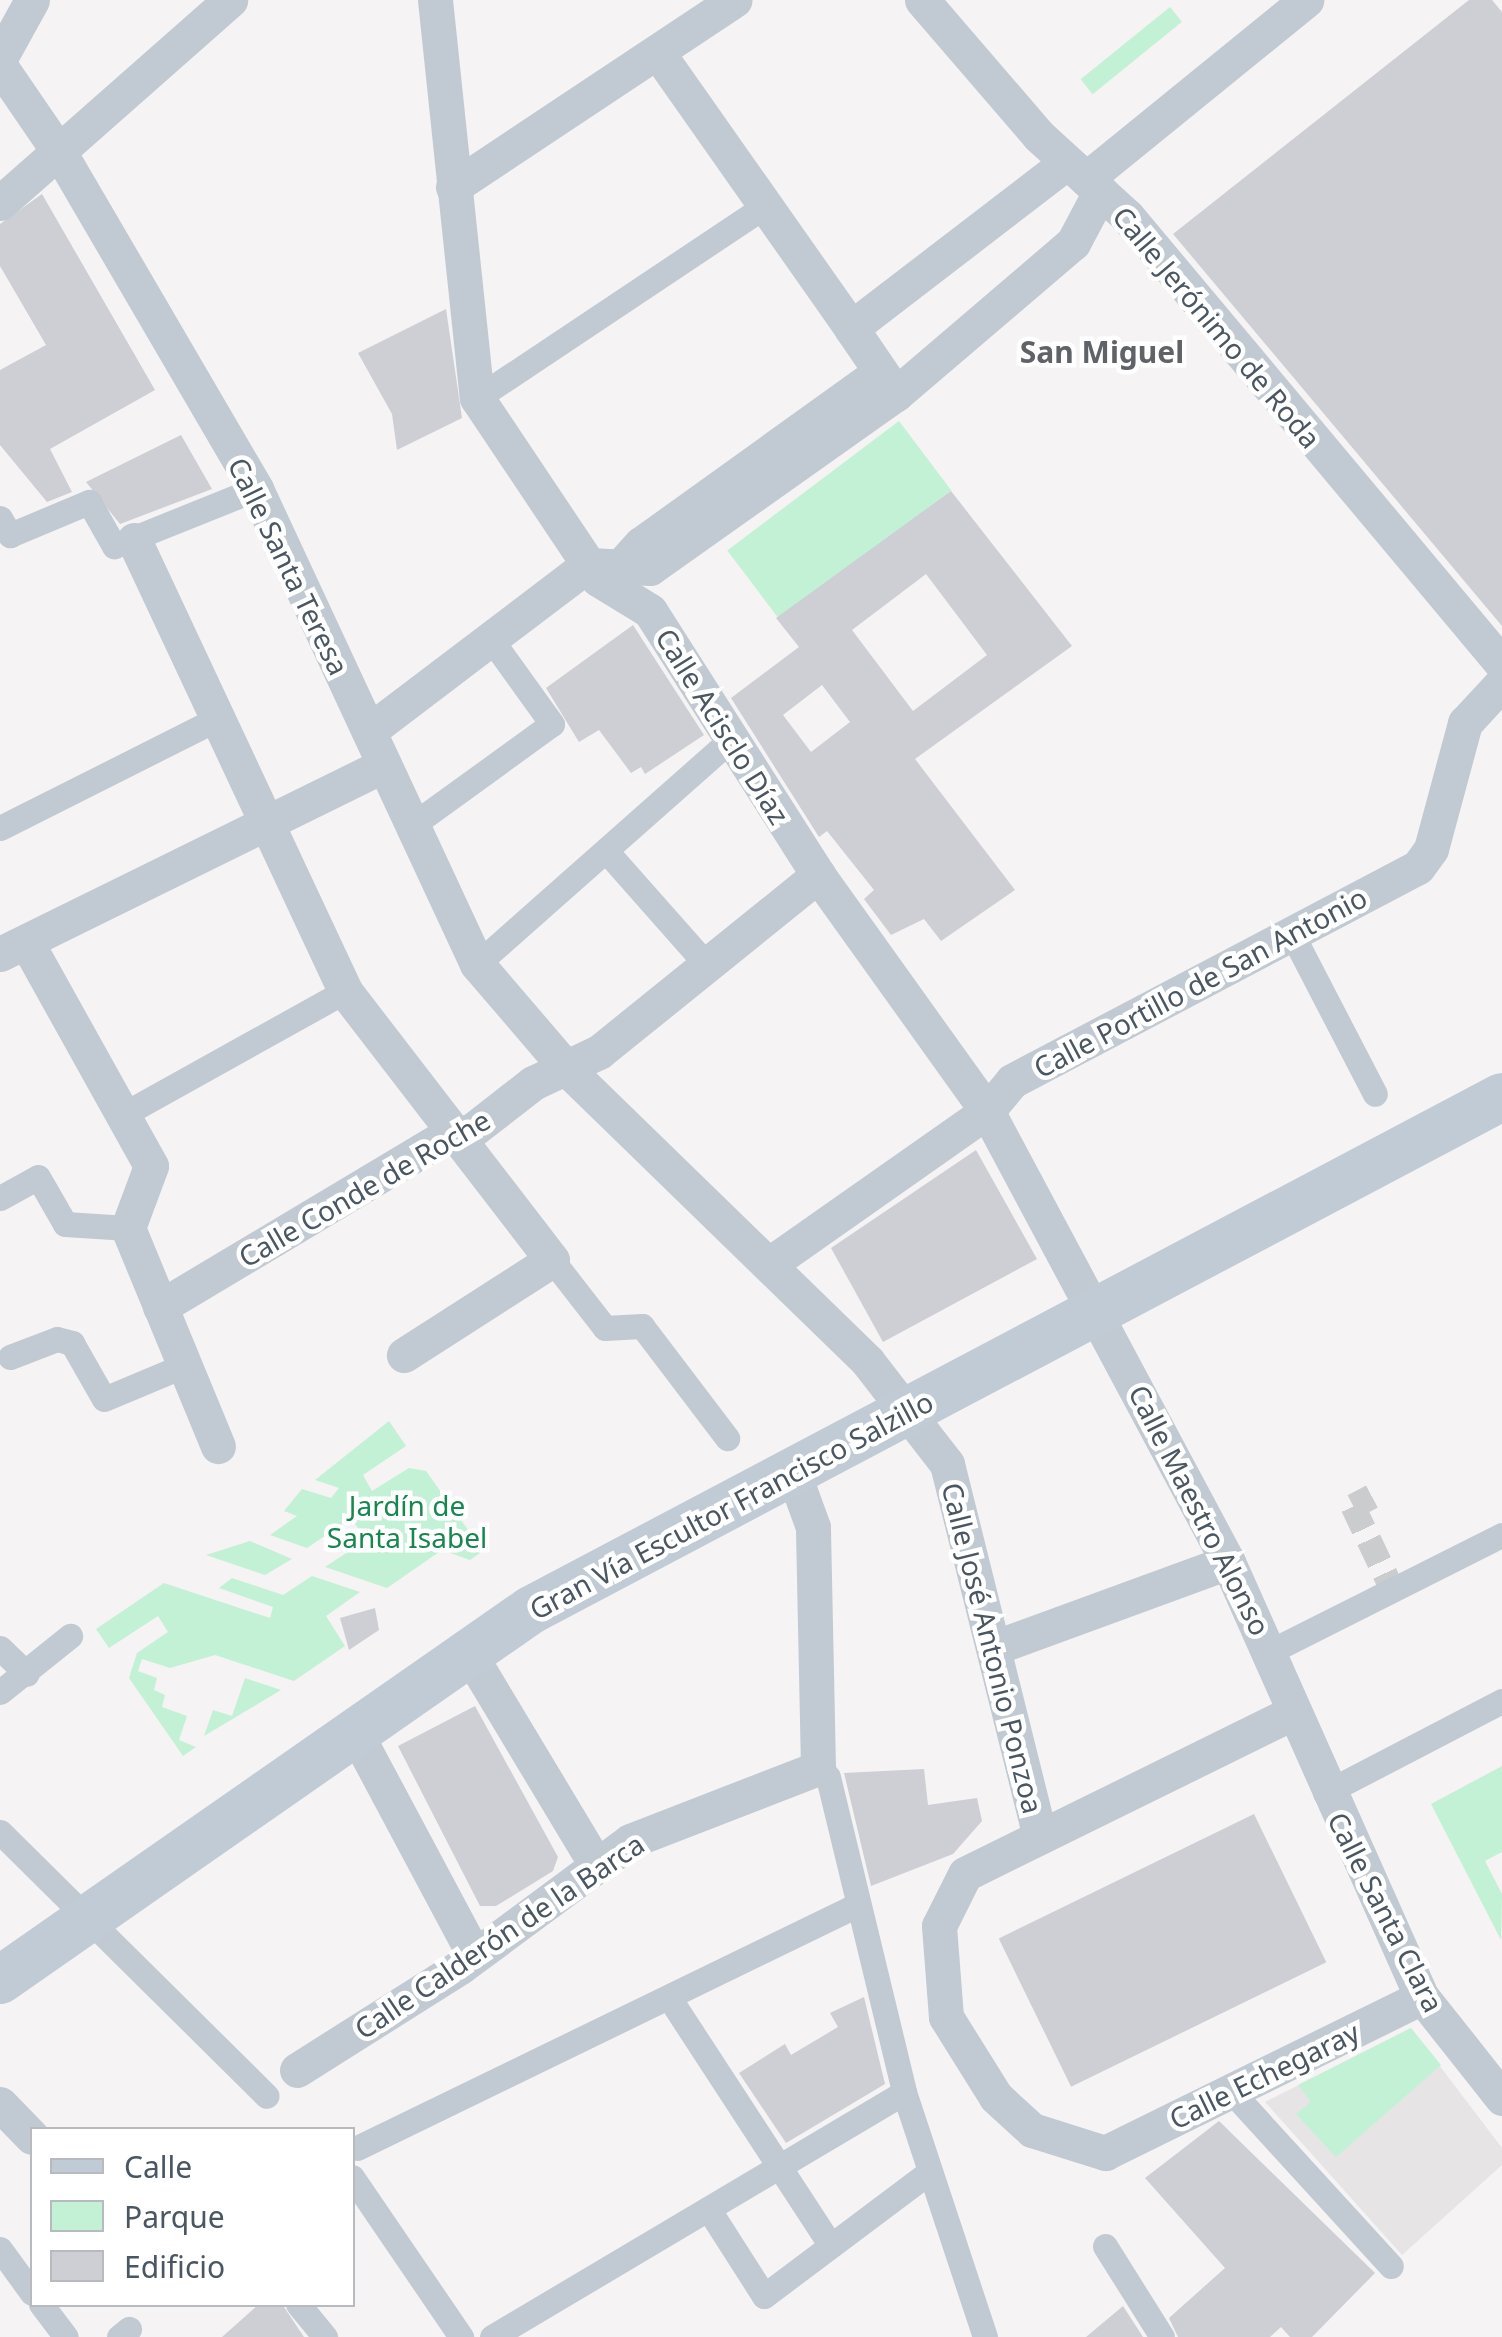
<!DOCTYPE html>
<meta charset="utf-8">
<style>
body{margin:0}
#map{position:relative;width:1502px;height:2337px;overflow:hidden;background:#f5f3f3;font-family:"Noto Sans",sans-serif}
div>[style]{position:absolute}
.education>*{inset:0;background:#e6e4e5}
.green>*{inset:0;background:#c3f1d5;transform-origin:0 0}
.building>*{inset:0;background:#cdcfd5;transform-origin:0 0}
.pedestrian-tunnel>*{height:25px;margin-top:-12.5px;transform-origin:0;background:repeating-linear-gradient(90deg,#caccce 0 25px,transparent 0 37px)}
.pedestrian>*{height:25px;margin:-12.5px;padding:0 12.5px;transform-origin:12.5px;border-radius:12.5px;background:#c1cad2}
.minor>*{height:35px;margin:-17.5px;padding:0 17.5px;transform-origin:17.5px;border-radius:17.5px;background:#c1cad2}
.secondary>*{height:48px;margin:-24px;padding:0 24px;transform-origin:24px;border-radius:24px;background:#c1cbd6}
span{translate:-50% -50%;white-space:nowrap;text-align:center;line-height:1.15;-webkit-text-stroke:9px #fff;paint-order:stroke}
.street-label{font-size:28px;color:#4a5661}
.park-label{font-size:28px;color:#17864f}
.neighbourhood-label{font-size:30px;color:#5f6368;font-weight:700}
.legend{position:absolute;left:30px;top:2127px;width:325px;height:180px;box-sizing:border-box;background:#fff;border:2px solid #b7bbc0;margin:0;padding:12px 18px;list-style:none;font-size:30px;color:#4a5661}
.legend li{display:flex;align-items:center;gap:20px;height:50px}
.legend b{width:50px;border:2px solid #b7bbc0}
</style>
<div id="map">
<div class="education">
<div style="clip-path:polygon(1411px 2028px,1502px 2148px,1502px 2165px,1402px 2255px,1265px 2102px)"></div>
</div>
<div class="green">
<div style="left:1170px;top:7px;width:19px;height:115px;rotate:51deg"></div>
<div style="left:899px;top:421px;width:87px;height:215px;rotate:53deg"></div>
<div style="clip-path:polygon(389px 1421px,406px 1446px,363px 1475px,372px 1491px,409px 1468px,426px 1471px,483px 1551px,470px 1560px,442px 1550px,387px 1588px,325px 1567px,366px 1540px,351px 1518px,307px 1548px,270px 1535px,297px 1516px,284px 1511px,302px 1489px,331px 1498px,339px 1488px,315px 1480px)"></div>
<div style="clip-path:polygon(250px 1541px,292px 1559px,265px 1575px,206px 1555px)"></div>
<div style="clip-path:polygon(312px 1576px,360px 1592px,326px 1616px,345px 1646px,294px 1681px,215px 1655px,170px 1668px,142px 1659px,138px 1671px,157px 1678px,154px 1690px,165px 1695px,162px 1707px,187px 1716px,179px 1740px,196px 1747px,183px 1756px,129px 1678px,137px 1653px,168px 1632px,158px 1616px,109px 1648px,96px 1629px,164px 1583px,270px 1618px,273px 1607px,219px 1588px,232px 1578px,283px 1595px)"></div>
<div style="clip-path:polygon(245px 1678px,281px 1690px,204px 1736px,213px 1710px,232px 1716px)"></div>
<div style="clip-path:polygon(1502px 1766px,1502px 1852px,1485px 1861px,1502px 1894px,1501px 1940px,1431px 1804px)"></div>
<div style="clip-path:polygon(1411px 2028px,1441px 2065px,1336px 2157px,1296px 2114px,1311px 2102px,1298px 2085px)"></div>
</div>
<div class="building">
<div style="clip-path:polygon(1469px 0,1492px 0,1502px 12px,1502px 626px,1173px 234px)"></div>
<div style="clip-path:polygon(42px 194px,155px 390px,50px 449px,72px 492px,47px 502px,0 445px,0 370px,46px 345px,0 266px,0 224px)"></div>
<div style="clip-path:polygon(446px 309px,462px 418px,397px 450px,392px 414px,358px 353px)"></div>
<div style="clip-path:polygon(181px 435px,212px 489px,120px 524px,86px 482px)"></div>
<div style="clip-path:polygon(evenodd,951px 491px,1072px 646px,915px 759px,1015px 890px,941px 941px,924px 919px,891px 935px,864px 899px,874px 890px,827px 831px,819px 837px,731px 698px,799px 647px,776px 618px,951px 491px,926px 574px,987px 655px,913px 711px,852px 630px,926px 574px,951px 491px,822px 685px,850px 722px,811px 752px,783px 715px,822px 685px)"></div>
<div style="clip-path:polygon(633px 625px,704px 735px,645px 774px,641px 767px,631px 773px,599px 730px,579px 742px,546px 688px)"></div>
<div style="clip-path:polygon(976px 1150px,1037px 1259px,883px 1342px,831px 1248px)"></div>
<div style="clip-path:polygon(375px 1608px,379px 1630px,349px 1650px,340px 1618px)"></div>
<div style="clip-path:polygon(475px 1706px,558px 1857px,553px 1871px,496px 1906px,480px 1906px,398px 1746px)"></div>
<div style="clip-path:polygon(924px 1769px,928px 1805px,977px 1798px,982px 1821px,953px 1854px,871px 1886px,844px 1773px)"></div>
<div style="left:1254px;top:1814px;width:165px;height:284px;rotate:64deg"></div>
<div style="clip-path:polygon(864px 1997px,885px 2084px,786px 2143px,739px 2073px,785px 2044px,791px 2055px,838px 2027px,830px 2013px)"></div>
<div style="clip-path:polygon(1219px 2121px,1375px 2273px,1312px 2337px,1290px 2337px,1281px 2327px,1270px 2337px,1178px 2337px,1169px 2318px,1225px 2268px,1145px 2178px)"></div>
<div style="clip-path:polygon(259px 2304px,282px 2304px,304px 2337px,222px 2337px)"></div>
<div style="clip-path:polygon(1123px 2306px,1143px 2337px,1086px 2337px)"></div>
</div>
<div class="pedestrian-tunnel">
<div style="left:1372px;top:1496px;width:21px;rotate:152deg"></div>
<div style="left:1353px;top:1506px;width:84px;rotate:64.7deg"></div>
</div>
<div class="pedestrian">
<div style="left:477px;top:398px;width:343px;rotate:-33.7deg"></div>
<div style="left:0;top:518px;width:20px;rotate:60deg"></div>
<div style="left:10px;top:535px;width:86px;rotate:-22.7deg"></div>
<div style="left:89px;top:502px;width:51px;rotate:60.4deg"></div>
<div style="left:114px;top:546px;width:153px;rotate:-21.9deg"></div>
<div style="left:411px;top:826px;width:174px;rotate:-35.9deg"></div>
<div style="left:552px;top:724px;width:105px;rotate:-125.7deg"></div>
<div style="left:0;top:828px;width:247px;rotate:-26.7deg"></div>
<div style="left:607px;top:852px;width:151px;rotate:48.5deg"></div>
<div style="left:1292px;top:934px;width:180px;rotate:62.6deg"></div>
<div style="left:477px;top:964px;width:339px;rotate:-41.5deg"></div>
<div style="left:126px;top:1113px;width:251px;rotate:-29.1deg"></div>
<div style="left:0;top:1198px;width:43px;rotate:-28.9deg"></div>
<div style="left:38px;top:1177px;width:54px;rotate:60.1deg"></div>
<div style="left:65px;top:1224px;width:63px;rotate:3.6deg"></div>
<div style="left:552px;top:1260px;width:86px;rotate:52.1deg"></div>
<div style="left:605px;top:1328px;width:37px;rotate:-3deg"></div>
<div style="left:642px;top:1326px;width:141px;rotate:52.8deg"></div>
<div style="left:10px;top:1357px;width:50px;rotate:-21deg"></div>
<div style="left:57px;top:1339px;width:16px;rotate:15deg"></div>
<div style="left:72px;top:1343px;width:64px;rotate:60.3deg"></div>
<div style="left:104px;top:1399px;width:88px;rotate:-22.8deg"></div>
<div style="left:0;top:1648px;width:37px;rotate:44deg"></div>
<div style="left:1271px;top:1651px;width:258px;rotate:-26.7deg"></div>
<div style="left:0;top:1692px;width:90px;rotate:-38.7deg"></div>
<div style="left:818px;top:1768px;width:13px;rotate:42deg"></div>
<div style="left:828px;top:1777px;width:324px;rotate:76.4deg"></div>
<div style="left:904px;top:2092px;width:258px;rotate:71.7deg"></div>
<div style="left:1325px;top:1793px;width:199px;rotate:-27.5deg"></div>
<div style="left:0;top:1832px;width:375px;rotate:44.7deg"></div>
<div style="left:670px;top:1999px;width:291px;rotate:56.9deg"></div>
<div style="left:1231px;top:2091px;width:237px;rotate:47.6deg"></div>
<div style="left:357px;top:2148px;width:556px;rotate:-25.92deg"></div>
<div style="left:352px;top:2177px;width:194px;rotate:55.7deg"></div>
<div style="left:709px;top:2210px;width:102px;rotate:57.4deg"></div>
<div style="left:764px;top:2296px;width:205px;rotate:-36.9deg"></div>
<div style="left:1105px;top:2246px;width:107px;rotate:57.9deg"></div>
<div style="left:0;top:2249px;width:54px;rotate:54deg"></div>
<div style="left:41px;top:2304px;width:41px;rotate:52.9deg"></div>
<div style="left:298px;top:2304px;width:43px;rotate:50.7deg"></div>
<div style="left:119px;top:2337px;width:13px;rotate:-39deg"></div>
<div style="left:492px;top:2337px;width:479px;rotate:-30.7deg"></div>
</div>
<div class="minor">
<div style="left:435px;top:0;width:400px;rotate:84deg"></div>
<div style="left:477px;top:398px;width:218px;rotate:56.2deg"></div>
<div style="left:598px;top:579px;width:61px;rotate:31.6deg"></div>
<div style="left:650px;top:611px;width:313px;rotate:57.5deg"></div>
<div style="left:818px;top:875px;width:290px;rotate:54.4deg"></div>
<div style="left:987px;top:1111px;width:511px;rotate:61.88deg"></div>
<div style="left:1228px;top:1562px;width:476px;rotate:66deg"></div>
<div style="left:1422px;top:1997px;width:129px;rotate:51.6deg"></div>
<div style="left:922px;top:0;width:179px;rotate:49.3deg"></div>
<div style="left:1039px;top:136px;width:119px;rotate:42.3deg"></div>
<div style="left:1127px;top:216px;width:584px;rotate:50.07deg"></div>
<div style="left:658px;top:53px;width:336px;rotate:54.9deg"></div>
<div style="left:0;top:58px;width:66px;rotate:-61.1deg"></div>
<div style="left:0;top:66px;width:108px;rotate:55.6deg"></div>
<div style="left:61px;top:155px;width:387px;rotate:59.7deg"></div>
<div style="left:256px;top:489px;width:524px;rotate:65.05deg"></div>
<div style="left:477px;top:964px;width:138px;rotate:49.4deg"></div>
<div style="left:567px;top:1069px;width:420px;rotate:44.2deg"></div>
<div style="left:868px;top:1362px;width:129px;rotate:52.2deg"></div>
<div style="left:947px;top:1464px;width:384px;rotate:76deg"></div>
<div style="left:1086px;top:179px;width:284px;rotate:-39.1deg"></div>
<div style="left:453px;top:187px;width:338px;rotate:-33.6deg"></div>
<div style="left:0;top:203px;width:307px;rotate:-41.4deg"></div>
<div style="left:896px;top:394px;width:80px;rotate:-124.3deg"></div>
<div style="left:851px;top:328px;width:272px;rotate:-37.5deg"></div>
<div style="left:134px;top:540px;width:498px;rotate:64.9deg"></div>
<div style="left:345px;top:991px;width:339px;rotate:52.4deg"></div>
<div style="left:552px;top:1260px;width:176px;rotate:147.3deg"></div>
<div style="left:588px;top:565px;width:62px;rotate:2.8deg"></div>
<div style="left:650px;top:568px;width:301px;rotate:-35.3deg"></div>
<div style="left:896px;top:394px;width:233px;rotate:-40.5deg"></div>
<div style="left:1073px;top:243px;width:58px;rotate:-62.1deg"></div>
<div style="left:620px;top:567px;width:31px;rotate:-48deg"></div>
<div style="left:641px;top:544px;width:294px;rotate:-35.7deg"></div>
<div style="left:369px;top:731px;width:275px;rotate:-37.2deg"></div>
<div style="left:27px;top:943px;width:255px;rotate:60.9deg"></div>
<div style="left:151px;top:1166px;width:66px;rotate:110.4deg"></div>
<div style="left:128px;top:1228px;width:236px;rotate:67.6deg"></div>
<div style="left:0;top:954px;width:428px;rotate:-26.2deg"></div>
<div style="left:771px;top:1263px;width:264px;rotate:-35.1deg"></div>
<div style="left:987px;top:1111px;width:39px;rotate:-50deg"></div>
<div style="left:1012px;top:1081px;width:459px;rotate:-27.8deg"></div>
<div style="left:1418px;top:867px;width:22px;rotate:-54deg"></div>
<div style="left:1431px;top:849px;width:131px;rotate:-74.9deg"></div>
<div style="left:1465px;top:723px;width:54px;rotate:-47.2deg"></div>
<div style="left:160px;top:1307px;width:339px;rotate:-30.9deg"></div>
<div style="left:451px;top:1133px;width:19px;rotate:-3deg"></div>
<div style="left:470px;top:1132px;width:80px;rotate:-37.9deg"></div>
<div style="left:533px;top:1083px;width:73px;rotate:-25.2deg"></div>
<div style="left:599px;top:1052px;width:282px;rotate:-38.9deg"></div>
<div style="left:996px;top:1647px;width:247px;rotate:-20.1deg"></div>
<div style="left:467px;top:1650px;width:252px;rotate:59deg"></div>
<div style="left:1292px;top:1713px;width:364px;rotate:153.8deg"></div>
<div style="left:965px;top:1874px;width:58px;rotate:116.6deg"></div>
<div style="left:939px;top:1926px;width:91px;rotate:85.6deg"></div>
<div style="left:946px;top:2017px;width:94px;rotate:58deg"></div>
<div style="left:996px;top:2097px;width:49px;rotate:42.5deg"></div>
<div style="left:1032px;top:2130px;width:77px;rotate:17.5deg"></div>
<div style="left:1105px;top:2153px;width:353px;rotate:-26.2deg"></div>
<div style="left:353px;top:1728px;width:253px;rotate:61.9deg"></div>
<div style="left:297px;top:2070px;width:193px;rotate:-32.3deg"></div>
<div style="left:460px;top:1967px;width:212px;rotate:-36.5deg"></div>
<div style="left:630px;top:1841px;width:202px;rotate:-21.2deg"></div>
<div style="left:818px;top:1768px;width:241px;rotate:-91.2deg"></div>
<div style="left:813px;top:1527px;width:59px;rotate:-110deg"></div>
<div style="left:0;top:2104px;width:46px;rotate:45.9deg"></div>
</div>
<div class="secondary">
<div style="left:0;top:1980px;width:647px;rotate:-34.87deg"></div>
<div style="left:531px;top:1610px;width:1098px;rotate:-27.85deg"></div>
</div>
<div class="street-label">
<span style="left:1217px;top:327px;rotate:50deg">Calle Jerónimo de Roda</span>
<span style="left:289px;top:566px;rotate:64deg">Calle Santa Teresa</span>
<span style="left:723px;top:726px;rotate:58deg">Calle Acisclo Díaz</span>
<span style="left:1200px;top:982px;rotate:-28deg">Calle Portillo de San Antonio</span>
<span style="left:364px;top:1188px;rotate:-30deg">Calle Conde de Roche</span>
<span style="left:731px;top:1505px;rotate:-28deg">Gran Vía Escultor Francisco Salzillo</span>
<span style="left:1200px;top:1510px;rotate:63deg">Calle Maestro Alonso</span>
<span style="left:993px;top:1648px;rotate:76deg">Calle José Antonio Ponzoa</span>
<span style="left:1386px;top:1912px;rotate:63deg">Calle Santa Clara</span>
<span style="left:499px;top:1936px;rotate:-34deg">Calle Calderón de la Barca</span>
<span style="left:1264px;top:2075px;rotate:-26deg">Calle Echegaray</span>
</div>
<div class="park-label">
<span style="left:407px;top:1521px">Jardín de<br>Santa Isabel</span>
</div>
<div class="neighbourhood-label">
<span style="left:1102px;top:352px">San Miguel</span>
</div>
<ul class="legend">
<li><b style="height:12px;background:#c1cbd6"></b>Calle</li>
<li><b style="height:28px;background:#c3f1d5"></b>Parque</li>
<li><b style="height:28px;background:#cdcfd5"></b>Edificio</li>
</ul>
</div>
